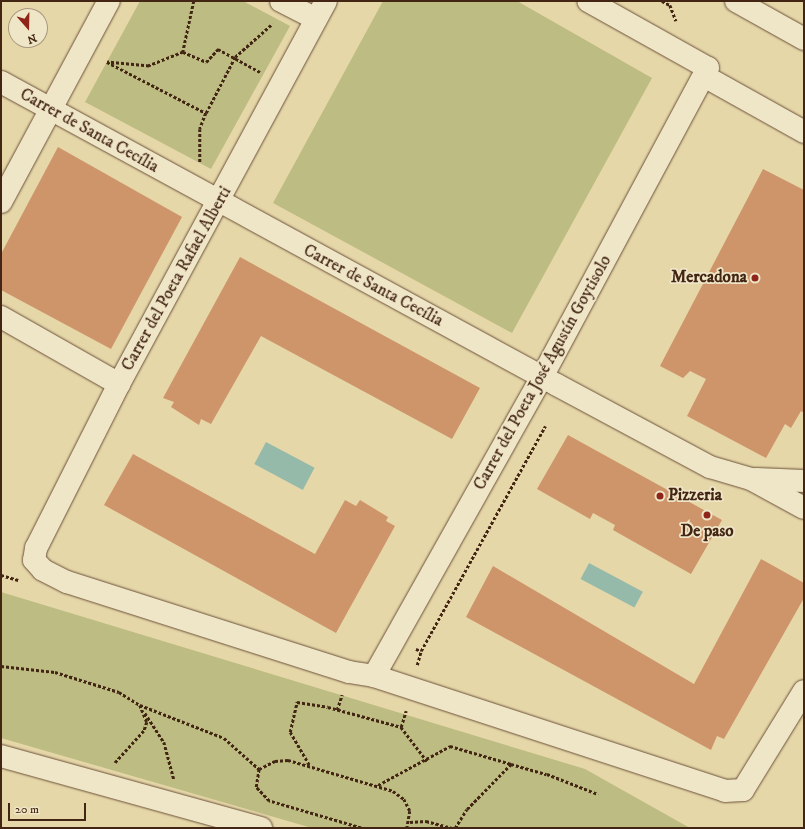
<!DOCTYPE html>
<meta charset="utf-8">
<style>
body{margin:0}
#map{position:relative;width:805px;height:829px;overflow:hidden;background:#e6d7a9;font-family:"IM FELL DW Pica",serif}
div>[style]{position:absolute}
.green>*{inset:0;background:#bdbc82}
.water>*{inset:0;background:#96baaa;transform-origin:0 0}
.building>*{inset:0;background:#ce956a}
.path>*{height:2.5px;margin-top:-1.25px;transform-origin:0;background:repeating-linear-gradient(90deg,#432514 0 3px,transparent 0 5px)}
.roads{filter:drop-shadow(0 0 1px #6c5239) drop-shadow(0 0 1px #6c5239)}
.street>*{height:22px;margin:-11px;padding:0 11px;transform-origin:11px;border-radius:11px;background:#efe5c7}
.secondary>*{height:22px;margin:-11px;padding:0 11px;transform-origin:11px;border-radius:11px;background:#efe5c7}
.dots>*{width:11px;height:11px;translate:-50% -50%;box-sizing:border-box;border:2px solid #efe5c7;border-radius:50%}
span{translate:-50% -50%;white-space:nowrap;text-align:center;line-height:1.15;-webkit-text-stroke:3.5px #efe5c7;paint-order:stroke}
.street-label{font-size:17px;color:#432514}
.poi-label{font-size:17px;color:#432514;font-weight:700}
.right{translate:-100% -50%;text-align:right}
.left{translate:0 -50%;text-align:left}
.frame{position:absolute;inset:0;border:2px solid #432514;pointer-events:none}
.north{position:absolute;left:8px;top:8px;width:40px;height:40px;box-sizing:border-box;background:#efe5c7;border:1px solid #aa987f;border-radius:50%;rotate:160deg;font-size:11px;font-weight:700;line-height:16px;text-align:center;color:#432514}
.north::after{content:'';display:block;margin:auto;width:14px;height:18px;background:#8f2418;clip-path:polygon(50% 0,100% 100%,50% 72%,0 100%)}
.scale{position:absolute;left:8px;top:803px;width:78px;height:18px;box-sizing:border-box;border:2px solid #432514;border-top:0;padding-left:5px;font-size:12px;line-height:14px;white-space:nowrap;color:#432514;-webkit-text-stroke:3px #efe5c7;paint-order:stroke}
</style>
<div id="map">
<div class="green">
<div style="clip-path:polygon(140px 1px,243px 1px,290px 26px,211px 169px,85px 102px)"></div>
<div style="clip-path:polygon(383px 1px,517px 1px,652px 78px,512px 333px,273px 203px)"></div>
<div style="clip-path:polygon(1px 592px,585px 769px,690px 828px,312px 828px,1px 738px)"></div>
</div>
<div class="water">
<div style="left:266px;top:442px;width:55px;height:25px;rotate:28deg"></div>
<div style="left:589px;top:563px;width:61px;height:18px;rotate:28deg"></div>
</div>
<div class="building">
<div style="clip-path:polygon(58px 147px,182px 217px,111px 349px,1px 290px,1px 254px)"></div>
<div style="clip-path:polygon(763px 169px,804px 190px,804px 413px,801px 411px,791px 428px,785px 424px,766px 458px,687px 416px,706px 379px,690px 371px,683px 378px,660px 366px)"></div>
<div style="clip-path:polygon(240px 257px,480px 388px,452px 439px,261px 336px,211px 424px,201px 419px,199px 425px,171px 407px,174px 402px,163px 398px)"></div>
<div style="clip-path:polygon(568px 435px,722px 520px,691px 574px,613px 530px,615px 525px,593px 513px,590px 519px,537px 489px)"></div>
<div style="clip-path:polygon(133px 454px,315px 554px,345px 500px,356px 506px,360px 500px,388px 517px,386px 521px,395px 526px,336px 633px,104px 505px)"></div>
<div style="clip-path:polygon(761px 559px,804px 583px,804px 598px,724px 739px,717px 736px,711px 750px,466px 617px,493px 566px,694px 684px)"></div>
</div>
<div class="path">
<div style="left:194px;top:1px;width:52px;rotate:102.2deg"></div>
<div style="left:183px;top:52px;width:25px;rotate:23deg"></div>
<div style="left:206px;top:62px;width:18px;rotate:-47deg"></div>
<div style="left:218px;top:49px;width:48px;rotate:28.7deg"></div>
<div style="left:662px;top:1px;width:9px;rotate:27deg"></div>
<div style="left:670px;top:5px;width:17px;rotate:69deg"></div>
<div style="left:183px;top:52px;width:37px;rotate:158deg"></div>
<div style="left:149px;top:66px;width:42px;rotate:-174.6deg"></div>
<div style="left:107px;top:62px;width:111px;rotate:27.3deg"></div>
<div style="left:206px;top:113px;width:17px;rotate:111deg"></div>
<div style="left:200px;top:129px;width:33px;rotate:90deg"></div>
<div style="left:206px;top:113px;width:63px;rotate:-62.6deg"></div>
<div style="left:235px;top:57px;width:50px;rotate:-41.7deg"></div>
<div style="left:1px;top:575px;width:18px;rotate:16deg"></div>
<div style="left:416px;top:649px;width:5px;rotate:22deg"></div>
<div style="left:421px;top:651px;width:257px;rotate:-61.1deg"></div>
<div style="left:417px;top:665px;width:15px;rotate:-74deg"></div>
<div style="left:1px;top:666px;width:54px;rotate:6.3deg"></div>
<div style="left:55px;top:672px;width:67px;rotate:17.4deg"></div>
<div style="left:119px;top:692px;width:25px;rotate:32deg"></div>
<div style="left:140px;top:705px;width:18px;rotate:68deg"></div>
<div style="left:147px;top:722px;width:9px;rotate:108deg"></div>
<div style="left:144px;top:731px;width:43px;rotate:132.2deg"></div>
<div style="left:140px;top:705px;width:90px;rotate:21.4deg"></div>
<div style="left:224px;top:738px;width:47px;rotate:41.5deg"></div>
<div style="left:337px;top:710px;width:16px;rotate:-72deg"></div>
<div style="left:145px;top:713px;width:35px;rotate:57deg"></div>
<div style="left:164px;top:742px;width:38px;rotate:75deg"></div>
<div style="left:401px;top:727px;width:17px;rotate:-73deg"></div>
<div style="left:309px;top:765px;width:38px;rotate:-120deg"></div>
<div style="left:290px;top:732px;width:31px;rotate:-77deg"></div>
<div style="left:297px;top:702px;width:31px;rotate:9deg"></div>
<div style="left:328px;top:707px;width:76px;rotate:15.3deg"></div>
<div style="left:401px;top:727px;width:43px;rotate:52.6deg"></div>
<div style="left:378px;top:785px;width:82px;rotate:-28.4deg"></div>
<div style="left:450px;top:746px;width:64px;rotate:16.4deg"></div>
<div style="left:410px;top:822px;width:16px;rotate:-4deg"></div>
<div style="left:426px;top:821px;width:27px;rotate:15deg"></div>
<div style="left:361px;top:828px;width:96px;rotate:-163.6deg"></div>
<div style="left:269px;top:801px;width:19px;rotate:-133deg"></div>
<div style="left:256px;top:787px;width:18px;rotate:-81deg"></div>
<div style="left:259px;top:769px;width:18px;rotate:-27deg"></div>
<div style="left:275px;top:761px;width:13px;rotate:-4deg"></div>
<div style="left:288px;top:760px;width:109px;rotate:16.4deg"></div>
<div style="left:393px;top:791px;width:14px;rotate:36deg"></div>
<div style="left:404px;top:799px;width:13px;rotate:63deg"></div>
<div style="left:410px;top:811px;width:17px;rotate:100deg"></div>
<div style="left:455px;top:828px;width:22px;rotate:-58deg"></div>
<div style="left:467px;top:809px;width:63px;rotate:-45.6deg"></div>
<div style="left:511px;top:764px;width:37px;rotate:16deg"></div>
<div style="left:547px;top:774px;width:55px;rotate:21.4deg"></div>
</div>
<div class="roads">
<div class="street">
<div style="left:281px;top:1px;width:39px;rotate:27deg"></div>
<div style="left:326px;top:1px;width:435px;rotate:118.4deg"></div>
<div style="left:119px;top:384px;width:184px;rotate:116.8deg"></div>
<div style="left:36px;top:548px;width:12px;rotate:99deg"></div>
<div style="left:34px;top:560px;width:13px;rotate:48deg"></div>
<div style="left:43px;top:570px;width:27px;rotate:27deg"></div>
<div style="left:67px;top:582px;width:296px;rotate:17.7deg"></div>
<div style="left:349px;top:672px;width:25px;rotate:9deg"></div>
<div style="left:374px;top:676px;width:369px;rotate:18.1deg"></div>
<div style="left:725px;top:791px;width:18px;rotate:-3deg"></div>
<div style="left:743px;top:790px;width:116px;rotate:-58.4deg"></div>
<div style="left:704px;top:76px;width:115px;rotate:29.2deg"></div>
<div style="left:1px;top:82px;width:633px;rotate:28.59deg"></div>
<div style="left:557px;top:385px;width:174px;rotate:28.2deg"></div>
<div style="left:710px;top:467px;width:43px;rotate:16.3deg"></div>
<div style="left:751px;top:479px;width:60px;rotate:28.7deg"></div>
<div style="left:1px;top:202px;width:228px;rotate:-61.8deg"></div>
<div style="left:1px;top:317px;width:136px;rotate:29.6deg"></div>
<div style="left:756px;top:479px;width:48px;rotate:2.4deg"></div>
<div style="left:374px;top:676px;width:343px;rotate:-60.7deg"></div>
<div style="left:542px;top:377px;width:351px;rotate:-61.8deg"></div>
<div style="left:708px;top:68px;width:137px;rotate:-150.8deg"></div>
<div style="left:1px;top:756px;width:270px;rotate:15.5deg"></div>
</div>
<div class="secondary">
<div style="left:736px;top:1px;width:78px;rotate:29.2deg"></div>
</div>
</div>
<div class="dots">
<div style="left:755px;top:278px;background:#8f2418"></div>
<div style="left:660px;top:496px;background:#8f2418"></div>
<div style="left:707px;top:515px;background:#8f2418"></div>
</div>
<div class="street-label">
<span style="left:89px;top:131px;rotate:29deg">Carrer de Santa Cecília</span>
<span style="left:177px;top:279px;rotate:-61deg">Carrer del Poeta Rafael Alberti</span>
<span style="left:373px;top:286px;rotate:28deg">Carrer de Santa Cecília</span>
<span style="left:543px;top:373px;rotate:-61deg">Carrer del Poeta José Agustín Goytisolo</span>
</div>
<div class="poi-label">
<span class="right" style="left:747px;top:278px">Mercadona</span>
<span class="left" style="left:668px;top:496px">Pizzeria</span>
<span style="left:707px;top:532px">De paso</span>
</div>
<div class="frame"></div>
<div class="north">N</div>
<div class="scale">20 m</div>
</div>
